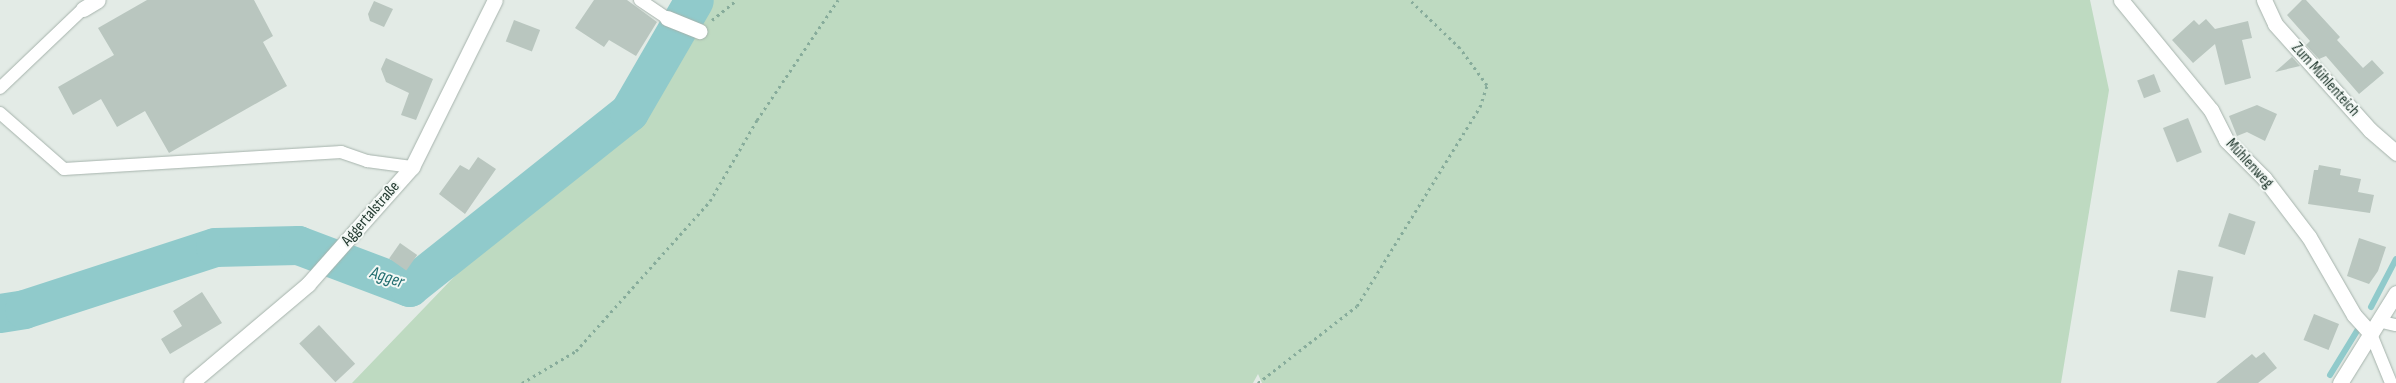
<!DOCTYPE html>
<meta charset="utf-8">
<style>
body{margin:0}
#map{position:relative;width:2396px;height:383px;overflow:hidden;background:#e3ebe6;font-family:"Sofia Sans Condensed",sans-serif}
div>[style]{position:absolute}
.green>*{inset:0;background:#bedac1}
.stream>*{height:6px;margin:-3px;padding:0 3px;transform-origin:3px;border-radius:3px;background:#90cacb}
.river>*{height:39px;margin:-19.5px;padding:0 19.5px;transform-origin:19.5px;border-radius:19.5px;background:#90cacb}
.building>*{inset:0;background:#b9c6bf;transform-origin:0 0}
.path>*{height:3px;margin-top:-1.5px;transform-origin:0;background:repeating-linear-gradient(90deg,#87ac9b 0 2.5px,transparent 0 6.5px)}
.roads{filter:drop-shadow(0 0 1px #a6b3ac) drop-shadow(0 0 1px #a6b3ac)}
.lane>*{height:12px;margin:-6px;padding:0 6px;transform-origin:6px;border-radius:6px;background:#fff}
.street>*{height:15px;margin:-7.5px;padding:0 7.5px;transform-origin:7.5px;border-radius:7.5px;background:#fff}
span{translate:-50% -50%;white-space:nowrap;text-align:center;line-height:1.15;-webkit-text-stroke:4px #f3f8f5;paint-order:stroke}
.street-label{font-size:16px;color:#243b31}
.water-label{font-size:18px;color:#246f71;font-style:italic}
</style>
<div id="map">
<div class="green">
<div style="clip-path:polygon(679px 0,2090px 0,2109px 90px,2061px 383px,1262px 383px,1258px 374px,1253px 383px,352px 383px,626px 98px)"></div>
</div>
<div class="stream">
<div style="left:2371px;top:307px;width:54px;rotate:-62.5deg"></div>
<div style="left:2330px;top:375px;width:52px;rotate:-58.5deg"></div>
</div>
<div class="river">
<div style="left:0;top:313px;width:24px;rotate:-9deg"></div>
<div style="left:24px;top:309px;width:201px;rotate:-18deg"></div>
<div style="left:215px;top:247px;width:83px;rotate:-1.4deg"></div>
<div style="left:298px;top:245px;width:119px;rotate:20.7deg"></div>
<div style="left:409px;top:287px;width:281px;rotate:-38.5deg"></div>
<div style="left:629px;top:112px;width:129px;rotate:-59.9deg"></div>
</div>
<div class="building">
<div style="clip-path:polygon(147px 0,254px 0,273px 36px,263px 42px,287px 86px,169px 153px,145px 111px,117px 127px,101px 99px,73px 115px,58px 87px,114px 55px,98px 28px)"></div>
<div style="clip-path:polygon(594px 0,627px 0,657px 22px,636px 56px,609px 40px,604px 47px,575px 28px)"></div>
<div style="clip-path:polygon(2302px 0,2306px 0,2340px 37px,2337px 40px,2363px 68px,2372px 60px,2384px 73px,2359px 94px,2326px 56px,2319px 59px,2306px 45px,2310px 41px,2287px 15px)"></div>
<div style="clip-path:polygon(374px 1px,393px 9px,384px 27px,370px 21px,368px 14px)"></div>
<div style="clip-path:polygon(2206px 19px,2215px 29px,2248px 21px,2252px 38px,2242px 40px,2251px 78px,2225px 85px,2215px 44px,2193px 63px,2172px 40px,2194px 20px,2199px 25px)"></div>
<div style="left:514px;top:20px;width:28px;height:23px;rotate:21deg"></div>
<div style="clip-path:polygon(2292px 57px,2300px 66px,2275px 72px)"></div>
<div style="clip-path:polygon(386px 58px,433px 79px,416px 120px,401px 115px,409px 93px,386px 82px,381px 69px)"></div>
<div style="left:2154px;top:74px;width:19px;height:18px;rotate:69deg"></div>
<div style="clip-path:polygon(2257px 105px,2277px 114px,2265px 141px,2247px 132px,2237px 136px,2229px 116px)"></div>
<div style="left:2188px;top:118px;width:37px;height:27px;rotate:68deg"></div>
<div style="clip-path:polygon(478px 157px,496px 169px,465px 214px,439px 194px,460px 165px,469px 170px)"></div>
<div style="clip-path:polygon(2319px 165px,2341px 169px,2340px 175px,2361px 179px,2358px 192px,2374px 195px,2370px 213px,2308px 204px,2314px 170px,2318px 170px)"></div>
<div style="left:2229px;top:213px;width:28px;height:35px;rotate:18deg"></div>
<div style="clip-path:polygon(2359px 238px,2386px 247px,2378px 271px,2369px 284px,2347px 276px)"></div>
<div style="left:400px;top:243px;width:21px;height:19px;rotate:35deg"></div>
<div style="left:2178px;top:270px;width:36px;height:42px;rotate:11deg"></div>
<div style="clip-path:polygon(202px 292px,222px 323px,170px 354px,161px 339px,182px 326px,173px 311px)"></div>
<div style="left:2314px;top:314px;width:27px;height:28px;rotate:22deg"></div>
<div style="left:319px;top:325px;width:53px;height:27px;rotate:47deg"></div>
<div style="clip-path:polygon(2264px 352px,2277px 368px,2258px 383px,2216px 383px,2252px 354px,2256px 358px)"></div>
</div>
<div class="path">
<div style="left:712px;top:20px;width:32px;rotate:-39deg"></div>
<div style="left:522px;top:383px;width:63px;rotate:-30.7deg"></div>
<div style="left:576px;top:351px;width:201px;rotate:-48.2deg"></div>
<div style="left:710px;top:201px;width:94px;rotate:-59.9deg"></div>
<div style="left:757px;top:120px;width:145px;rotate:-56deg"></div>
<div style="left:1258px;top:383px;width:125px;rotate:-37.9deg"></div>
<div style="left:1357px;top:306px;width:234px;rotate:-58.3deg"></div>
<div style="left:1480px;top:107px;width:23px;rotate:-72deg"></div>
<div style="left:1487px;top:85px;width:46px;rotate:-126.1deg"></div>
<div style="left:1460px;top:48px;width:69px;rotate:-136.2deg"></div>
</div>
<div class="roads">
<div class="lane">
<div style="left:640px;top:0;width:32px;rotate:34deg"></div>
<div style="left:0;top:88px;width:115px;rotate:-43.6deg"></div>
<div style="left:0;top:113px;width:85px;rotate:41.2deg"></div>
<div style="left:64px;top:169px;width:278px;rotate:-3.5deg"></div>
<div style="left:341px;top:152px;width:28px;rotate:19deg"></div>
<div style="left:367px;top:161px;width:45px;rotate:7.6deg"></div>
<div style="left:2378px;top:321px;width:18px;rotate:13deg"></div>
<div style="left:2371px;top:334px;width:53px;rotate:67.8deg"></div>
</div>
<div class="street">
<div style="left:2121px;top:0;width:142px;rotate:50.7deg"></div>
<div style="left:2211px;top:110px;width:34px;rotate:63deg"></div>
<div style="left:2226px;top:140px;width:54px;rotate:45deg"></div>
<div style="left:2264px;top:178px;width:74px;rotate:52.7deg"></div>
<div style="left:2309px;top:237px;width:90px;rotate:60deg"></div>
<div style="left:2354px;top:315px;width:25px;rotate:48deg"></div>
<div style="left:2264px;top:0;width:26px;rotate:65deg"></div>
<div style="left:2275px;top:24px;width:142px;rotate:48.1deg"></div>
<div style="left:2370px;top:130px;width:35px;rotate:41deg"></div>
<div style="left:83px;top:9px;width:17px;rotate:-31deg"></div>
<div style="left:667px;top:18px;width:35px;rotate:22deg"></div>
<div style="left:191px;top:383px;width:153px;rotate:-40.2deg"></div>
<div style="left:308px;top:284px;width:157px;rotate:-48.4deg"></div>
<div style="left:412px;top:167px;width:186px;rotate:-63.6deg"></div>
<div style="left:2340px;top:383px;width:106px;rotate:-58.1deg"></div>
</div>
</div>
<div class="street-label">
<span style="left:2325px;top:80px;rotate:48deg">Zum Mühlenteich</span>
<span style="left:2249px;top:164px;rotate:47deg">Mühlenweg</span>
<span style="left:371px;top:214px;rotate:-49deg">Aggertalstraße</span>
</div>
<div class="water-label">
<span style="left:387px;top:278px;rotate:18deg">Agger</span>
</div>
</div>
